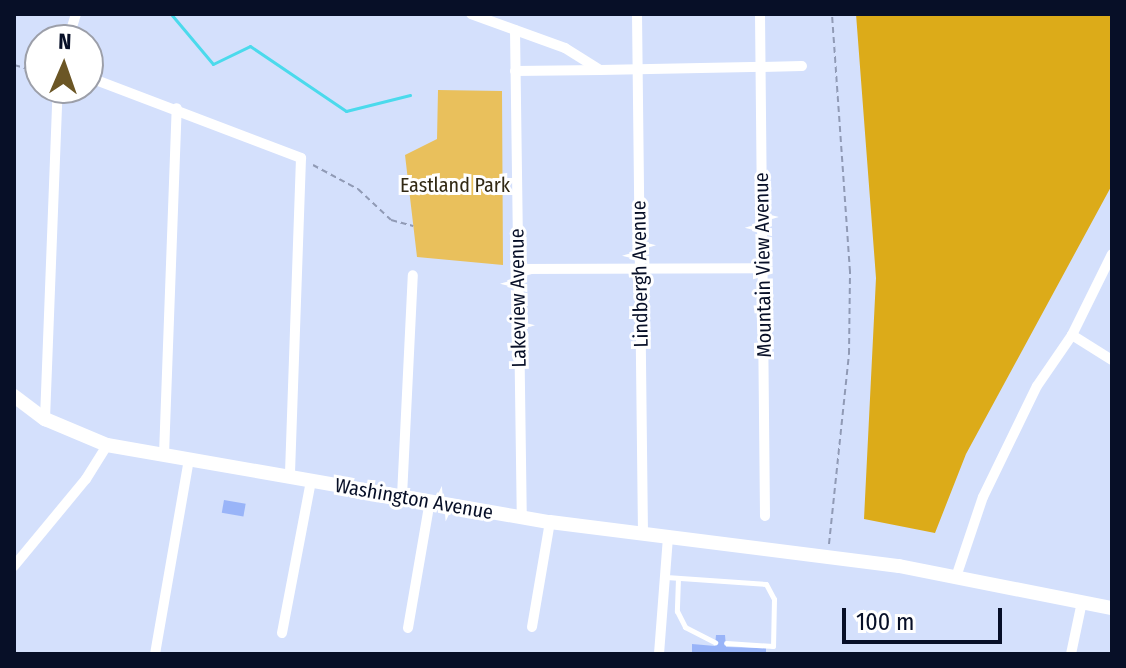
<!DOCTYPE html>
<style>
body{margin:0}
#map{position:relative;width:1126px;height:668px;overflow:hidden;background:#d4e0fc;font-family:"Fira Sans Condensed",sans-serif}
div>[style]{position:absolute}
.green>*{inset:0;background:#e9c05c}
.forest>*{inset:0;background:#dcab19}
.stream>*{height:3px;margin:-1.5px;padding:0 1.5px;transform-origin:1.5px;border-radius:1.5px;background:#4bdaec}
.building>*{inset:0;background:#99b4f8;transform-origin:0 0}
.path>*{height:2px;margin-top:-1px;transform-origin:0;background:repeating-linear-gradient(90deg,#909ab5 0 6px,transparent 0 10px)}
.lane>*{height:5px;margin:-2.5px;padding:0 2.5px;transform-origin:2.5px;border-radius:2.5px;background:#fff}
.street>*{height:10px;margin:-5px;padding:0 5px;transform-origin:5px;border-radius:5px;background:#fff}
.secondary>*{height:14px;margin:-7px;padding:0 7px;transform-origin:7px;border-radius:7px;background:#fff}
span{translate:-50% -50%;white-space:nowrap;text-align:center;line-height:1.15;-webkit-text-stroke:6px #fff;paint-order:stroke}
.park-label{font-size:20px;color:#322914}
.street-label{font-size:20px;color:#070f27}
.frame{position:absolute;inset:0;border:16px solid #070f27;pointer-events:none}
.north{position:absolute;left:24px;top:24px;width:80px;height:80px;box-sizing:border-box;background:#fff;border:2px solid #9c9fa9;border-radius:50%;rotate:2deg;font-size:22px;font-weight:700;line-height:32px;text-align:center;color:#070f27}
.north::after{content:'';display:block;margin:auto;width:28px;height:36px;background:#6b5625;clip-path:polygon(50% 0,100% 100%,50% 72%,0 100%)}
.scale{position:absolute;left:842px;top:608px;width:160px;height:36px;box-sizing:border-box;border:4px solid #070f27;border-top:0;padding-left:10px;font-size:24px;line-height:28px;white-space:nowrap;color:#070f27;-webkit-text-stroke:6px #fff;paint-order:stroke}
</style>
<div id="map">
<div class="green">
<div style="clip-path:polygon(438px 90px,502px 91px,503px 265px,417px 257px,405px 155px,437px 139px)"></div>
</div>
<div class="forest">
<div style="clip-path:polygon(856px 14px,1112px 14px,1112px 185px,966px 454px,935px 533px,864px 519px,876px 278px)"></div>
</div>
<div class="stream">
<div style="left:171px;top:14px;width:65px;rotate:50deg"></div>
<div style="left:213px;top:64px;width:41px;rotate:-25.9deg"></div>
<div style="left:250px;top:46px;width:116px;rotate:34.1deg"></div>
<div style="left:346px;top:111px;width:66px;rotate:-14deg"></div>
</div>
<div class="building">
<div style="left:224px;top:500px;width:22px;height:13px;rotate:10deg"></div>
<div style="clip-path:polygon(716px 635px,725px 635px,726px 647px,766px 648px,766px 654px,692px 654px,692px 644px,715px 646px)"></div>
</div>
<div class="path">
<div style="left:14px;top:65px;width:27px;rotate:15deg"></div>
<div style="left:313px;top:165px;width:51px;rotate:28.1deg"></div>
<div style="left:358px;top:189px;width:45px;rotate:43.2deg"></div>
<div style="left:391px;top:220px;width:23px;rotate:15deg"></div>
<div style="left:829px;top:544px;width:191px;rotate:-84deg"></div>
<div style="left:849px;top:354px;width:82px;rotate:-89.3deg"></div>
<div style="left:850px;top:272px;width:259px;rotate:-94deg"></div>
</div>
<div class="lane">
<div style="left:666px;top:577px;width:100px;rotate:4deg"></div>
<div style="left:766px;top:584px;width:17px;rotate:62deg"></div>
<div style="left:774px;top:599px;width:47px;rotate:91.2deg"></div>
<div style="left:773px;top:646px;width:47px;rotate:-176.3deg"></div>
<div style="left:678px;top:578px;width:33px;rotate:92deg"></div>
<div style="left:677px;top:611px;width:18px;rotate:63deg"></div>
<div style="left:685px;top:627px;width:34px;rotate:27deg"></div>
</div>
<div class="street">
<div style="left:471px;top:14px;width:100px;rotate:19.9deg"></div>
<div style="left:565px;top:48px;width:41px;rotate:32.2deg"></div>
<div style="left:600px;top:70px;width:202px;rotate:-1.1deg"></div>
<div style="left:637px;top:14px;width:520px;rotate:89.34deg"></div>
<div style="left:760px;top:14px;width:502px;rotate:89.43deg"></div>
<div style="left:515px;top:30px;width:487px;rotate:89.2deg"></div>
<div style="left:68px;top:40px;width:27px;rotate:-73deg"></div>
<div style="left:515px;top:71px;width:85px;rotate:-0.7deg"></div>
<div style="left:88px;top:77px;width:228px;rotate:20.8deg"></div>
<div style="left:301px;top:158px;width:319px;rotate:92deg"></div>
<div style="left:517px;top:269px;width:246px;rotate:-0.2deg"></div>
<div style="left:1072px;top:335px;width:47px;rotate:32deg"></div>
<div style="left:45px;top:419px;width:331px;rotate:-87.8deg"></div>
<div style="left:164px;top:455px;width:347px;rotate:-87.9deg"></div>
<div style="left:402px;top:496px;width:221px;rotate:-87.2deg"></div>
<div style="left:14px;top:566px;width:113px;rotate:-50.4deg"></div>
<div style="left:86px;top:479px;width:40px;rotate:-58deg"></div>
<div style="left:956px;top:577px;width:84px;rotate:-71.4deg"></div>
<div style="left:983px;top:497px;width:123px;rotate:-64.1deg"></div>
<div style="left:1037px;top:386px;width:62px;rotate:-55.5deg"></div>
<div style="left:1072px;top:335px;width:90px;rotate:-63.7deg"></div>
<div style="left:532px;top:627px;width:107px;rotate:-80.3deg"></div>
<div style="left:408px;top:628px;width:129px;rotate:-80.2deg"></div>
<div style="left:282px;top:633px;width:155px;rotate:-79.2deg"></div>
<div style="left:155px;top:654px;width:197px;rotate:-80.1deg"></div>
<div style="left:659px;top:654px;width:117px;rotate:-85.6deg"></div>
<div style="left:1071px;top:654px;width:53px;rotate:-78.1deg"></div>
</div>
<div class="secondary">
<div style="left:14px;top:396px;width:39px;rotate:37deg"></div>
<div style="left:45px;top:419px;width:67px;rotate:22.8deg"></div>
<div style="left:107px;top:445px;width:450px;rotate:9.9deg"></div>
<div style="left:550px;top:522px;width:352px;rotate:7.2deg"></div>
<div style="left:899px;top:566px;width:217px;rotate:11.2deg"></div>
</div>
<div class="park-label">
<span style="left:455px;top:185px">Eastland Park</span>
</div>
<div class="street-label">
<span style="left:763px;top:265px;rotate:-91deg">Mountain View Avenue</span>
<span style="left:640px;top:274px;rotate:-91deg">Lindbergh Avenue</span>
<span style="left:518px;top:298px;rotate:-91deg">Lakeview Avenue</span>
<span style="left:414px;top:499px;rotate:10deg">Washington Avenue</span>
</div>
<div class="frame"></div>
<div class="north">N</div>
<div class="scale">100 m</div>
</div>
